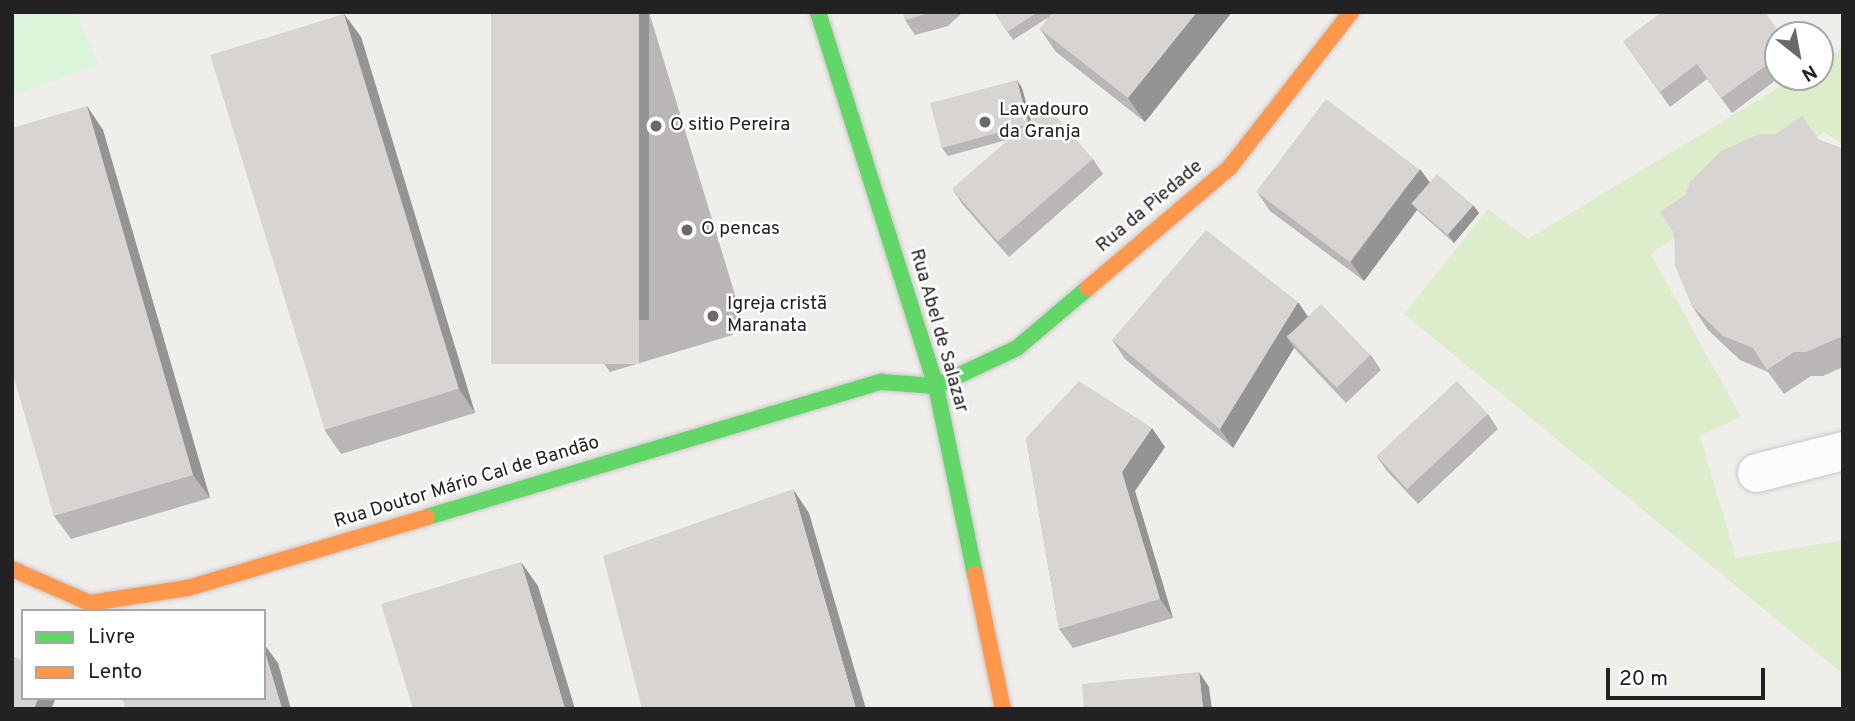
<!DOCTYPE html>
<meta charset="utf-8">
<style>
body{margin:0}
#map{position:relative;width:1855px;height:721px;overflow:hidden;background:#f0eeeb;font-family:Overpass,sans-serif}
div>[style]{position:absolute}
.grass>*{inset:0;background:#ddeccb}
.park>*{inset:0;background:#daf5da}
.roads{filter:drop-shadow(0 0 2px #c9c8c7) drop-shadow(0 0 2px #c9c8c7)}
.street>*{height:38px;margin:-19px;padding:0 19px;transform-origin:19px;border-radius:19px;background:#fdfcfc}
.fast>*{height:16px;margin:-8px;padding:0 8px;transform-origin:8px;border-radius:8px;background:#63d668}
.slow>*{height:16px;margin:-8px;padding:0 8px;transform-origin:8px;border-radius:8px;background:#ff974d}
.wall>*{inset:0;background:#b9b6b5}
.shaded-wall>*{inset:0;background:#969493;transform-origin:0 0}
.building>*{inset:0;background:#d7d4d2;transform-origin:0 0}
.dots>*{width:19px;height:19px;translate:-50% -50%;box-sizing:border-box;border:4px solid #fff;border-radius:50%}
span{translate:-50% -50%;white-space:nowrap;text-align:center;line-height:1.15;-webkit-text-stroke:5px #fff;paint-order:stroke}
.poi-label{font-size:19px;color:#222}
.left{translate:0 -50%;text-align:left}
.street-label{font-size:19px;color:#222}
.frame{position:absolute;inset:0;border:14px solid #222;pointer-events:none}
.legend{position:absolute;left:21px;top:609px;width:245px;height:91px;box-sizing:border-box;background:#fff;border:2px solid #a7a7a7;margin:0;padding:9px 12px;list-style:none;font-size:21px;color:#222}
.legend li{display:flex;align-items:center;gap:14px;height:35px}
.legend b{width:35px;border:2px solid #a7a7a7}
.north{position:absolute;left:1764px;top:21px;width:70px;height:70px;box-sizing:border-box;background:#fff;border:2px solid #a7a7a7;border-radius:50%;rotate:149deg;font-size:19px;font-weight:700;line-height:28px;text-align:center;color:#222}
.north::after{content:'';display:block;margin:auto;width:24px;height:32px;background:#6a6968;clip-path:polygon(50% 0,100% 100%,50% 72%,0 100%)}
.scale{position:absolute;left:1606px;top:668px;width:159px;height:32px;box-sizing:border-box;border:4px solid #222;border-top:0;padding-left:9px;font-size:21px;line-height:24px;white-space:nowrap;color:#222;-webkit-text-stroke:5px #fff;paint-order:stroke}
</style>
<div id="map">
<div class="grass">
<div style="clip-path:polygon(1843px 48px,1843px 144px,1824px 132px,1651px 254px,1741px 417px,1700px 436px,1736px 558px,1843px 540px,1843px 674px,1404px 314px,1488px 209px,1528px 239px,1796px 77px,1820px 77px,1820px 62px)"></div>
</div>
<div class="park">
<div style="clip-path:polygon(12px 12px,76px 12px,98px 64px,12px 96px)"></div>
</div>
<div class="roads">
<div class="street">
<div style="left:1757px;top:473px;width:89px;rotate:-14.3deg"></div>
</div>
<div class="fast">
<div style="left:818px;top:12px;width:392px;rotate:72.5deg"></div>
<div style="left:936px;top:386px;width:192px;rotate:78.3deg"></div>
<div style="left:427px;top:517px;width:474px;rotate:-16.6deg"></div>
<div style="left:881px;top:382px;width:55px;rotate:4.2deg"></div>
<div style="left:936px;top:386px;width:89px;rotate:-25.1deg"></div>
<div style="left:1017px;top:348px;width:93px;rotate:-40.2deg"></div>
</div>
<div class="slow">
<div style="left:1088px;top:288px;width:187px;rotate:-40.4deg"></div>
<div style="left:1230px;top:167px;width:197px;rotate:-52deg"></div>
<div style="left:12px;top:569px;width:85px;rotate:23.6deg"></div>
<div style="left:90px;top:603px;width:99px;rotate:-8.7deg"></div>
<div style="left:188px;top:588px;width:249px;rotate:-16.5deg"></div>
<div style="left:975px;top:574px;width:138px;rotate:78.3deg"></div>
</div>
</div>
<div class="wall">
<div style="clip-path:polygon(491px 12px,649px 12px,746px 331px,610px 372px,593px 349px)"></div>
<div style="clip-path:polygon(903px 12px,963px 12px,948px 26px,915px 35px,905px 20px)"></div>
<div style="clip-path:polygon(994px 12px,1232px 12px,1145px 122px,1056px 52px,1040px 29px,1049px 17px,1013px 40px)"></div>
<div style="clip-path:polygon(344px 14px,361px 37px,475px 413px,341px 454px,325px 431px)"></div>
<div style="clip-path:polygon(1778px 35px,1778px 77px,1780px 77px,1732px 113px,1707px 79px,1670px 107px,1623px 41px)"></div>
<div style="clip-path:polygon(1017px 80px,1022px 88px,1031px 120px,1093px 159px,1103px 174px,1009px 257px,963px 205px,953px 190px,1010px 139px,948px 156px,942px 148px)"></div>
<div style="clip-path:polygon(87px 106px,103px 130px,210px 498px,71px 539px,54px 516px)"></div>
<div style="clip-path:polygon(1819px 140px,1843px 149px,1843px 367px,1823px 376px,1811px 376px,1784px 394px,1768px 372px,1740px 360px,1708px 330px,1692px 306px,1685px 195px)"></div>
<div style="clip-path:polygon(1430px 182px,1473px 205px,1479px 213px,1454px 243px,1417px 210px,1364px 281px,1270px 211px,1257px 192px)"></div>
<div style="clip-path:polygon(1308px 316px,1371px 355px,1381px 370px,1346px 403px,1294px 348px,1233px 448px,1125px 359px,1112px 340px)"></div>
<div style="clip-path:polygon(1488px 414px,1498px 429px,1418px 504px,1387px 471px,1377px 457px)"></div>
<div style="clip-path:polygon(1026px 438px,1165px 447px,1135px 491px,1173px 618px,1073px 648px,1059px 629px)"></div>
</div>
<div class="shaded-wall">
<div style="left:639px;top:12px;width:10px;height:308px"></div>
<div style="clip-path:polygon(1197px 12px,1232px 12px,1145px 122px,1128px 98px)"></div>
<div style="clip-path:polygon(344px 14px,361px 37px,475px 413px,459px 389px)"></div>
<div style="clip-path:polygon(1017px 80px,1022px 88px,1034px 133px,1029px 124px)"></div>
<div style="clip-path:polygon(87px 106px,103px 130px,210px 498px,193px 475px)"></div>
<div style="clip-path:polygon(1420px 169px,1434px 188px,1412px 204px,1417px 210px,1364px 281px,1351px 262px)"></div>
<div style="clip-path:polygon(1473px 205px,1479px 213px,1454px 243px,1448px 234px)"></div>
<div style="clip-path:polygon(1298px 302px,1311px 321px,1286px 336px,1294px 348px,1233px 448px,1220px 429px)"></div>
<div style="clip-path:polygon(1152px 428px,1165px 447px,1135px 491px,1173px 618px,1160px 599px,1122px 472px)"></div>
<div style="clip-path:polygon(793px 489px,809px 513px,866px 709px,856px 709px)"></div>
<div style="clip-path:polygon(521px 562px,538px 586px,575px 709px,565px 709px)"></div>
<div style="clip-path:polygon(264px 644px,278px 663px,291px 709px,282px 709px,264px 649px)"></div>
<div style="clip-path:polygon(1199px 672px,1209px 687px,1212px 709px,1203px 709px)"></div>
<div style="clip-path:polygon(38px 698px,56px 698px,51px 709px,34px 709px)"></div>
</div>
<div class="building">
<div style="left:491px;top:12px;width:148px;height:352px"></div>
<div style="clip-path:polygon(903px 12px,933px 12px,905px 20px)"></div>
<div style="clip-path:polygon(994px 12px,1038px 12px,1007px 32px)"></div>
<div style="clip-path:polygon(1053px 12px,1197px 12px,1128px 98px,1040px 29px)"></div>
<div style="clip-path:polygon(1662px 12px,1765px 12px,1781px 35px,1778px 35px,1778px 57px,1721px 98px,1697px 64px,1660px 92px,1623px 41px)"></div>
<div style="left:344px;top:14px;width:392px;height:140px;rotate:73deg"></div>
<div style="clip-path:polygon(1017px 80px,1028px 123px,1026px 125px,942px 148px,930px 103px)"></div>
<div style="left:1326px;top:99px;width:117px;height:116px;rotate:37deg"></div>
<div style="clip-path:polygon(87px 106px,193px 475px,54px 516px,12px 371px,12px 128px)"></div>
<div style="left:1047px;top:106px;width:70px;height:126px;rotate:49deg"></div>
<div style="clip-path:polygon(1802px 116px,1818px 139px,1843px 149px,1843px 336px,1806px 352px,1794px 352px,1767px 370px,1753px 348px,1723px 336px,1692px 306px,1675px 266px,1674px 233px,1660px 212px,1685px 195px,1690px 182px,1721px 151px,1760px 134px,1776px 134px)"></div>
<div style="left:1437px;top:174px;width:48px;height:39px;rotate:41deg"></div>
<div style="clip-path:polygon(1206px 230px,1298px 302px,1220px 429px,1112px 340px)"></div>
<div style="left:1321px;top:304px;width:71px;height:47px;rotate:46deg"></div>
<div style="clip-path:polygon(1079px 381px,1152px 428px,1122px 472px,1160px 599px,1059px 629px,1026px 438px)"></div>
<div style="left:1457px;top:381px;width:45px;height:110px;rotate:47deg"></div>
<div style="clip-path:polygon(793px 489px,856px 709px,642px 709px,603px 556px)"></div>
<div style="clip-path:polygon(521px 562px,565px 709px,413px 709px,381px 604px)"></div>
<div style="clip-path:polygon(264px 649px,282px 709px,126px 709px,122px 698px,264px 698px)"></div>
<div style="clip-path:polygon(12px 656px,23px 660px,23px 698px,38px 698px,34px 709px,12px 709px)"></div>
<div style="clip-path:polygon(1199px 672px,1203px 709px,1084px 709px,1082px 684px)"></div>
</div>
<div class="dots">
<div style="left:985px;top:122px;background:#6a6968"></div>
<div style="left:656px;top:126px;background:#6a6968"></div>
<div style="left:687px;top:230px;background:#6a6968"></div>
<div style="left:713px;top:316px;background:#6a6968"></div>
</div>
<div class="poi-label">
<span class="left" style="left:999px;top:122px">Lavadouro<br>da Granja</span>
<span class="left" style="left:670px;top:126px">O sitio Pereira</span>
<span class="left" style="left:701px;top:230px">O pencas</span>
<span class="left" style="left:727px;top:316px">Igreja cristã<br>Maranata</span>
</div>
<div class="street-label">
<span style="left:1150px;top:207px;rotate:-40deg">Rua da Piedade</span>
<span style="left:938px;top:331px;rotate:74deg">Rua Abel de Salazar</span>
<span style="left:467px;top:483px;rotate:-17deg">Rua Doutor Mário Cal de Bandão</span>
</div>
<div class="frame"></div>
<ul class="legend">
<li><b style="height:9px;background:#63d668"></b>Livre</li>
<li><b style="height:9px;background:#ff974d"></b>Lento</li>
</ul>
<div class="north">N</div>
<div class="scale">20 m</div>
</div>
